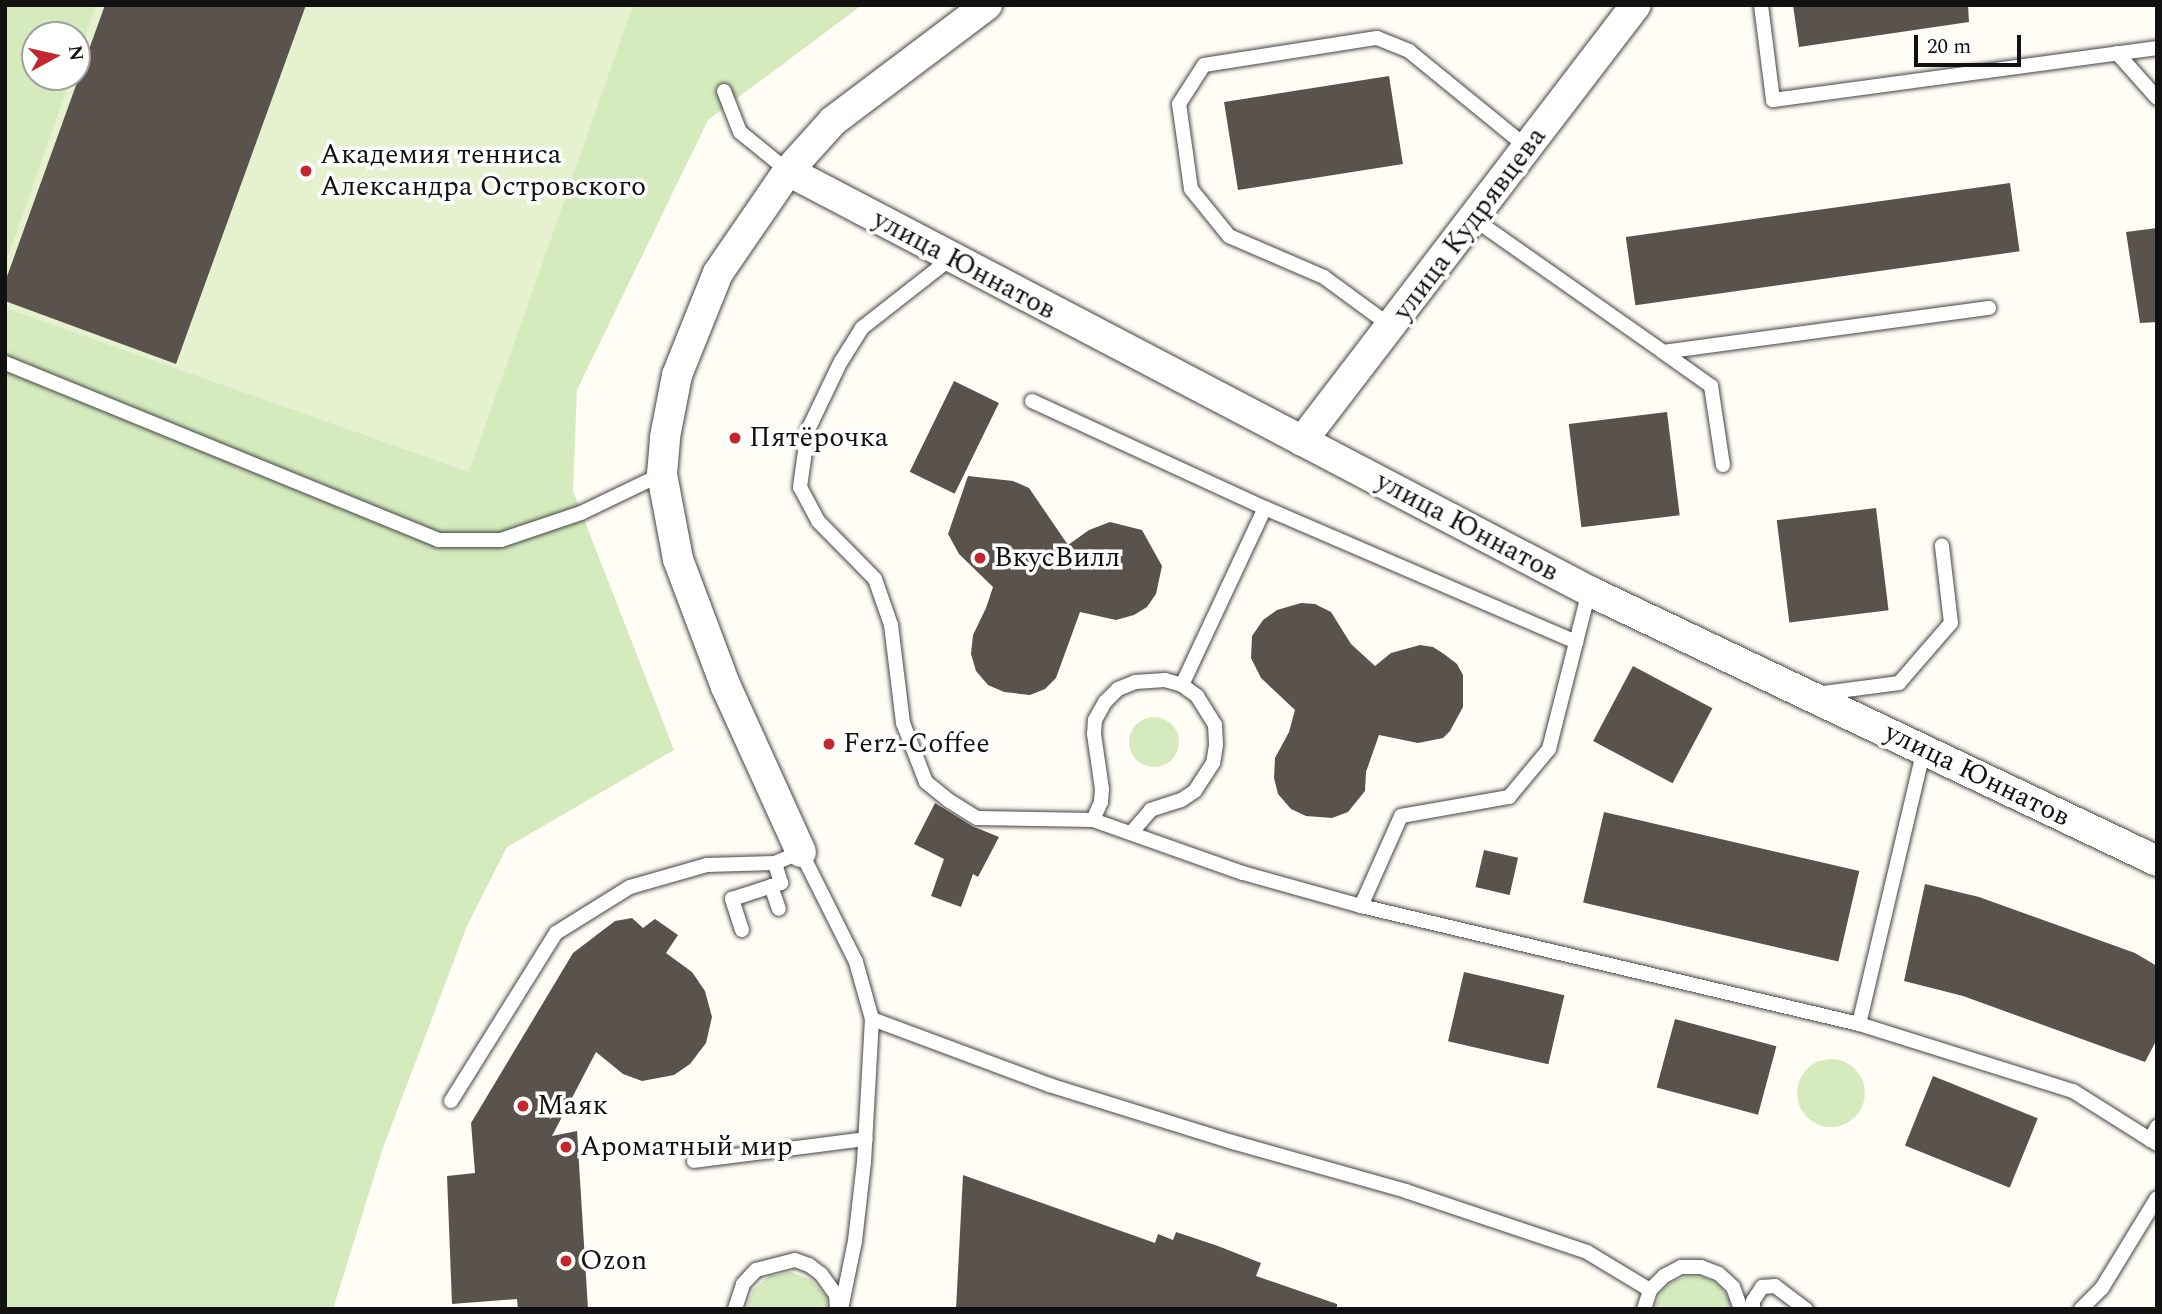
<!DOCTYPE html>
<meta charset="utf-8">
<style>
body{margin:0}
#map{position:relative;width:2162px;height:1314px;overflow:hidden;background:#fffdf5;font-family:Spectral,serif}
div>[style]{position:absolute}
.green>*{inset:0;background:#d5ebbd}
.round{border-radius:50%}
.pitch>*{inset:0;background:#e6f2cf}
.building>*{inset:0;background:#5a524d;transform-origin:0 0}
.roads{filter:drop-shadow(0 0 2px #444) drop-shadow(0 0 2px #444)}
.lane>*{height:14px;margin:-7px;padding:0 7px;transform-origin:7px;border-radius:7px;background:#fff}
.street>*{height:30px;margin:-15px;padding:0 15px;transform-origin:15px;border-radius:15px;background:#fff}
.dots>*{width:19px;height:19px;translate:-50% -50%;box-sizing:border-box;border:4px solid #fff;border-radius:50%}
span{translate:-50% -50%;white-space:nowrap;text-align:center;line-height:1.15;-webkit-text-stroke:7px #fff;paint-order:stroke}
.poi-label{font-size:28px;color:#111}
.left{translate:0 -50%;text-align:left}
.street-label{font-size:28px;color:#111}
.frame{position:absolute;inset:0;border:7px solid #111;pointer-events:none}
.north{position:absolute;left:21px;top:21px;width:70px;height:70px;box-sizing:border-box;background:#fff;border:2px solid #a0a0a0;border-radius:50%;rotate:82deg;font-size:19px;font-weight:700;line-height:28px;text-align:center;color:#111}
.north::after{content:'';display:block;margin:auto;width:24px;height:32px;background:#c4262e;clip-path:polygon(50% 0,100% 100%,50% 72%,0 100%)}
.scale{position:absolute;left:1914px;top:35px;width:107px;height:32px;box-sizing:border-box;border:4px solid #111;border-top:0;padding-left:9px;font-size:21px;line-height:24px;white-space:nowrap;color:#111;-webkit-text-stroke:5px #fff;paint-order:stroke}
</style>
<div id="map">
<div class="green">
<div style="clip-path:polygon(evenodd,5px 5px,862px 5px,708px 120px,577px 390px,573px 491px,674px 750px,507px 847px,467px 926px,383px 1148px,333px 1309px,5px 1309px,5px 5px,35px 35px,77px 35px,77px 77px,35px 77px,35px 35px)"></div>
<div class="round" style="left:1129px;top:717px;width:50px;height:50px"></div>
<div class="round" style="left:1797px;top:1059px;width:68px;height:68px"></div>
<div style="clip-path:polygon(791px 1272px,811px 1280px,826px 1296px,828px 1309px,746px 1309px,753px 1290px,769px 1276px)"></div>
<div style="clip-path:polygon(1690px 1276px,1706px 1278px,1720px 1286px,1729px 1299px,1732px 1309px,1654px 1309px,1663px 1289px,1675px 1280px)"></div>
</div>
<div class="pitch">
<div style="clip-path:polygon(96px 5px,633px 5px,469px 472px,5px 308px,5px 265px,71px 77px,77px 77px,77px 60px)"></div>
</div>
<div class="building">
<div style="clip-path:polygon(105px 5px,306px 5px,176px 364px,5px 301px,5px 282px)"></div>
<div style="clip-path:polygon(1793px 5px,1968px 5px,1969px 22px,1799px 47px)"></div>
<div style="left:1389px;top:76px;width:89px;height:167px;rotate:81deg"></div>
<div style="left:2010px;top:183px;width:69px;height:388px;rotate:82deg"></div>
<div style="clip-path:polygon(2157px 228px,2157px 322px,2140px 323px,2126px 232px)"></div>
<div style="left:954px;top:381px;width:50px;height:101px;rotate:26deg"></div>
<div style="left:1667px;top:412px;width:104px;height:99px;rotate:83deg"></div>
<div style="clip-path:polygon(968px 476px,1013px 481px,1029px 488px,1068px 545px,1089px 530px,1110px 522px,1142px 530px,1162px 566px,1156px 594px,1147px 607px,1134px 615px,1116px 620px,1080px 612px,1056px 678px,1045px 689px,1030px 695px,1004px 692px,988px 685px,976px 671px,971px 654px,973px 635px,986px 608px,993px 587px,959px 554px,948px 534px)"></div>
<div style="left:1876px;top:508px;width:103px;height:100px;rotate:83deg"></div>
<div style="clip-path:polygon(1301px 603px,1315px 604px,1331px 612px,1351px 644px,1375px 666px,1391px 653px,1420px 645px,1433px 647px,1444px 654px,1457px 664px,1463px 675px,1463px 707px,1450px 731px,1443px 738px,1418px 743px,1379px 735px,1366px 772px,1365px 791px,1348px 812px,1332px 818px,1306px 816px,1291px 809px,1278px 794px,1274px 778px,1275px 758px,1289px 732px,1295px 710px,1261px 678px,1251px 658px,1252px 636px,1263px 620px,1277px 610px)"></div>
<div style="left:1633px;top:666px;width:90px;height:85px;rotate:28deg"></div>
<div style="clip-path:polygon(935px 803px,972px 826px,999px 837px,978px 877px,973px 874px,961px 907px,931px 896px,944px 859px,914px 844px)"></div>
<div style="left:1604px;top:812px;width:262px;height:93px;rotate:13deg"></div>
<div style="left:1484px;top:850px;width:35px;height:38px;rotate:13deg"></div>
<div style="clip-path:polygon(1925px 884px,1979px 897px,2135px 953px,2157px 966px,2157px 1039px,2145px 1062px,1963px 996px,1904px 981px)"></div>
<div style="clip-path:polygon(632px 918px,643px 928px,655px 919px,678px 935px,666px 953px,692px 972px,705px 991px,712px 1017px,706px 1043px,690px 1064px,674px 1075px,642px 1081px,623px 1074px,596px 1052px,552px 1136px,577px 1131px,588px 1309px,518px 1309px,517px 1299px,452px 1304px,447px 1176px,475px 1173px,471px 1123px,573px 953px,615px 921px)"></div>
<div style="left:1464px;top:972px;width:103px;height:71px;rotate:13deg"></div>
<div style="left:1675px;top:1019px;width:105px;height:71px;rotate:15deg"></div>
<div style="left:1933px;top:1076px;width:113px;height:75px;rotate:22deg"></div>
<div style="clip-path:polygon(963px 1175px,1155px 1243px,1158px 1234px,1173px 1240px,1176px 1232px,1218px 1246px,1261px 1263px,1256px 1276px,1337px 1304px,1337px 1309px,956px 1309px)"></div>
</div>
<div class="roads">
<div class="lane">
<div style="left:1761px;top:5px;width:96px;rotate:82.8deg"></div>
<div style="left:1773px;top:100px;width:388px;rotate:-7.7deg"></div>
<div style="left:2117px;top:53px;width:60px;rotate:48.4deg"></div>
<div style="left:724px;top:91px;width:44px;rotate:68.7deg"></div>
<div style="left:740px;top:132px;width:62px;rotate:39.1deg"></div>
<div style="left:1474px;top:219px;width:231px;rotate:35.1deg"></div>
<div style="left:1663px;top:352px;width:329px;rotate:-7.7deg"></div>
<div style="left:950px;top:259px;width:112px;rotate:141.9deg"></div>
<div style="left:862px;top:328px;width:39px;rotate:122deg"></div>
<div style="left:841px;top:361px;width:76px;rotate:115.6deg"></div>
<div style="left:808px;top:430px;width:58px;rotate:98deg"></div>
<div style="left:800px;top:487px;width:38px;rotate:62deg"></div>
<div style="left:818px;top:521px;width:81px;rotate:45.5deg"></div>
<div style="left:875px;top:579px;width:49px;rotate:70.8deg"></div>
<div style="left:891px;top:625px;width:99px;rotate:83deg"></div>
<div style="left:903px;top:723px;width:63px;rotate:68.7deg"></div>
<div style="left:926px;top:782px;width:28px;rotate:39deg"></div>
<div style="left:948px;top:800px;width:34px;rotate:32deg"></div>
<div style="left:977px;top:818px;width:116px;rotate:1deg"></div>
<div style="left:1093px;top:820px;width:159px;rotate:19.5deg"></div>
<div style="left:1243px;top:873px;width:123px;rotate:15.6deg"></div>
<div style="left:1361px;top:906px;width:512px;rotate:13.33deg"></div>
<div style="left:1859px;top:1024px;width:224px;rotate:17.4deg"></div>
<div style="left:2073px;top:1091px;width:99px;rotate:32.2deg"></div>
<div style="left:1392px;top:327px;width:84px;rotate:-143.7deg"></div>
<div style="left:1324px;top:277px;width:103px;rotate:-156.7deg"></div>
<div style="left:1229px;top:236px;width:60px;rotate:-129deg"></div>
<div style="left:1191px;top:189px;width:86px;rotate:-98deg"></div>
<div style="left:1179px;top:104px;width:46px;rotate:-57.3deg"></div>
<div style="left:1204px;top:65px;width:175px;rotate:-8.9deg"></div>
<div style="left:1377px;top:38px;width:35px;rotate:22deg"></div>
<div style="left:1409px;top:51px;width:154px;rotate:39.2deg"></div>
<div style="left:1663px;top:352px;width:59px;rotate:35.3deg"></div>
<div style="left:1711px;top:386px;width:80px;rotate:81.4deg"></div>
<div style="left:5px;top:363px;width:468px;rotate:22.2deg"></div>
<div style="left:438px;top:540px;width:63px"></div>
<div style="left:501px;top:540px;width:84px;rotate:-18.6deg"></div>
<div style="left:581px;top:513px;width:90px;rotate:-25.7deg"></div>
<div style="left:1032px;top:401px;width:256px;rotate:24.7deg"></div>
<div style="left:1265px;top:508px;width:339px;rotate:23.3deg"></div>
<div style="left:1182px;top:685px;width:195px;rotate:-64.9deg"></div>
<div style="left:1816px;top:694px;width:84px;rotate:-7.5deg"></div>
<div style="left:1899px;top:683px;width:79px;rotate:-49.1deg"></div>
<div style="left:1951px;top:623px;width:78px;rotate:-96.7deg"></div>
<div style="left:1093px;top:820px;width:20px;rotate:-66deg"></div>
<div style="left:1101px;top:802px;width:13px;rotate:-86deg"></div>
<div style="left:1102px;top:789px;width:56px;rotate:-98.3deg"></div>
<div style="left:1094px;top:734px;width:14px;rotate:-86deg"></div>
<div style="left:1095px;top:720px;width:21px;rotate:-61deg"></div>
<div style="left:1105px;top:702px;width:18px;rotate:-45deg"></div>
<div style="left:1118px;top:689px;width:18px;rotate:-22deg"></div>
<div style="left:1135px;top:682px;width:30px;rotate:-4deg"></div>
<div style="left:1165px;top:680px;width:18px;rotate:16deg"></div>
<div style="left:1182px;top:685px;width:19px;rotate:36deg"></div>
<div style="left:1197px;top:696px;width:34px;rotate:58deg"></div>
<div style="left:1215px;top:725px;width:20px;rotate:87deg"></div>
<div style="left:1216px;top:745px;width:18px;rotate:99deg"></div>
<div style="left:1213px;top:763px;width:33px;rotate:123deg"></div>
<div style="left:1195px;top:791px;width:17px;rotate:147deg"></div>
<div style="left:1181px;top:800px;width:32px;rotate:162deg"></div>
<div style="left:1151px;top:810px;width:30px;rotate:131deg"></div>
<div style="left:771px;top:886px;width:24px;rotate:71deg"></div>
<div style="left:1361px;top:906px;width:98px;rotate:-66deg"></div>
<div style="left:1401px;top:816px;width:110px;rotate:-10deg"></div>
<div style="left:1509px;top:797px;width:62px;rotate:-50.2deg"></div>
<div style="left:1549px;top:749px;width:163px;rotate:-75.8deg"></div>
<div style="left:742px;top:930px;width:33px;rotate:-108deg"></div>
<div style="left:732px;top:899px;width:52px;rotate:-18.1deg"></div>
<div style="left:781px;top:883px;width:21px;rotate:-107deg"></div>
<div style="left:872px;top:1019px;width:189px;rotate:20.4deg"></div>
<div style="left:1049px;top:1085px;width:192px;rotate:17.3deg"></div>
<div style="left:1232px;top:1142px;width:181px;rotate:15.7deg"></div>
<div style="left:1406px;top:1191px;width:191px;rotate:18.6deg"></div>
<div style="left:1587px;top:1252px;width:74px;rotate:31.1deg"></div>
<div style="left:1859px;top:1024px;width:282px;rotate:-76.7deg"></div>
<div style="left:451px;top:1101px;width:198px;rotate:-58deg"></div>
<div style="left:556px;top:933px;width:87px;rotate:-31.9deg"></div>
<div style="left:630px;top:887px;width:80px;rotate:-15.9deg"></div>
<div style="left:707px;top:865px;width:68px;rotate:-1.7deg"></div>
<div style="left:775px;top:863px;width:28px;rotate:-23deg"></div>
<div style="left:801px;top:852px;width:123px;rotate:63.4deg"></div>
<div style="left:856px;top:962px;width:59px;rotate:74.3deg"></div>
<div style="left:872px;top:1019px;width:143px;rotate:93.2deg"></div>
<div style="left:864px;top:1162px;width:80px;rotate:96.5deg"></div>
<div style="left:855px;top:1241px;width:69px;rotate:101.6deg"></div>
<div style="left:2150px;top:1140px;width:15px;rotate:-62deg"></div>
<div style="left:694px;top:1161px;width:173px;rotate:-7.3deg"></div>
<div style="left:735px;top:1309px;width:26px;rotate:-72deg"></div>
<div style="left:743px;top:1284px;width:19px;rotate:-47deg"></div>
<div style="left:756px;top:1270px;width:40px;rotate:-14.4deg"></div>
<div style="left:795px;top:1260px;width:15px;rotate:20deg"></div>
<div style="left:809px;top:1265px;width:15px;rotate:37deg"></div>
<div style="left:821px;top:1274px;width:26px;rotate:54deg"></div>
<div style="left:836px;top:1295px;width:14px;rotate:86deg"></div>
<div style="left:1644px;top:1309px;width:20px;rotate:-72deg"></div>
<div style="left:1650px;top:1290px;width:20px;rotate:-45deg"></div>
<div style="left:1664px;top:1276px;width:19px;rotate:-28deg"></div>
<div style="left:1681px;top:1267px;width:20px"></div>
<div style="left:1701px;top:1267px;width:19px;rotate:21deg"></div>
<div style="left:1719px;top:1274px;width:19px;rotate:43deg"></div>
<div style="left:1733px;top:1287px;width:23px;rotate:70deg"></div>
<div style="left:1753px;top:1309px;width:8px;rotate:-90deg"></div>
<div style="left:1753px;top:1301px;width:17px;rotate:-57deg"></div>
<div style="left:1762px;top:1287px;width:13px;rotate:-4deg"></div>
<div style="left:1775px;top:1286px;width:39px;rotate:37deg"></div>
<div style="left:2081px;top:1309px;width:30px;rotate:-45deg"></div>
<div style="left:2102px;top:1288px;width:105px;rotate:-58.6deg"></div>
</div>
<div class="street">
<div style="left:788px;top:171px;width:904px;rotate:27.67deg"></div>
<div style="left:1589px;top:591px;width:629px;rotate:25.42deg"></div>
<div style="left:1302px;top:441px;width:549px;rotate:-52.55deg"></div>
<div style="left:801px;top:852px;width:181px;rotate:-114.4deg"></div>
<div style="left:726px;top:687px;width:137px;rotate:-110.6deg"></div>
<div style="left:678px;top:559px;width:86px;rotate:-100.7deg"></div>
<div style="left:662px;top:474px;width:37px;rotate:-85deg"></div>
<div style="left:665px;top:437px;width:63px;rotate:-79deg"></div>
<div style="left:677px;top:375px;width:110px;rotate:-68.1deg"></div>
<div style="left:718px;top:273px;width:124px;rotate:-55.5deg"></div>
<div style="left:788px;top:171px;width:67px;rotate:-48deg"></div>
<div style="left:833px;top:121px;width:193px;rotate:-37deg"></div>
</div>
</div>
<div class="dots">
<div style="left:306px;top:171px;background:#c4262e"></div>
<div style="left:735px;top:438px;background:#c4262e"></div>
<div style="left:980px;top:558px;background:#c4262e"></div>
<div style="left:829px;top:744px;background:#c4262e"></div>
<div style="left:523px;top:1106px;background:#c4262e"></div>
<div style="left:566px;top:1147px;background:#c4262e"></div>
<div style="left:566px;top:1261px;background:#c4262e"></div>
</div>
<div class="poi-label">
<span class="left" style="left:320px;top:171px">Академия тенниса<br>Александра Островского</span>
<span class="left" style="left:749px;top:438px">Пятёрочка</span>
<span class="left" style="left:994px;top:558px">ВкусВилл</span>
<span class="left" style="left:843px;top:744px">Ferz-Coffee</span>
<span class="left" style="left:537px;top:1106px">Маяк</span>
<span class="left" style="left:580px;top:1147px">Ароматный мир</span>
<span class="left" style="left:580px;top:1261px">Ozon</span>
</div>
<div class="street-label">
<span style="left:1470px;top:224px;rotate:-53deg">улица Кудрявцева</span>
<span style="left:964px;top:265px;rotate:28deg">улица Юннатов</span>
<span style="left:1467px;top:527px;rotate:28deg">улица Юннатов</span>
<span style="left:1977px;top:775px;rotate:26deg">улица Юннатов</span>
</div>
<div class="frame"></div>
<div class="north">N</div>
<div class="scale">20 m</div>
</div>
